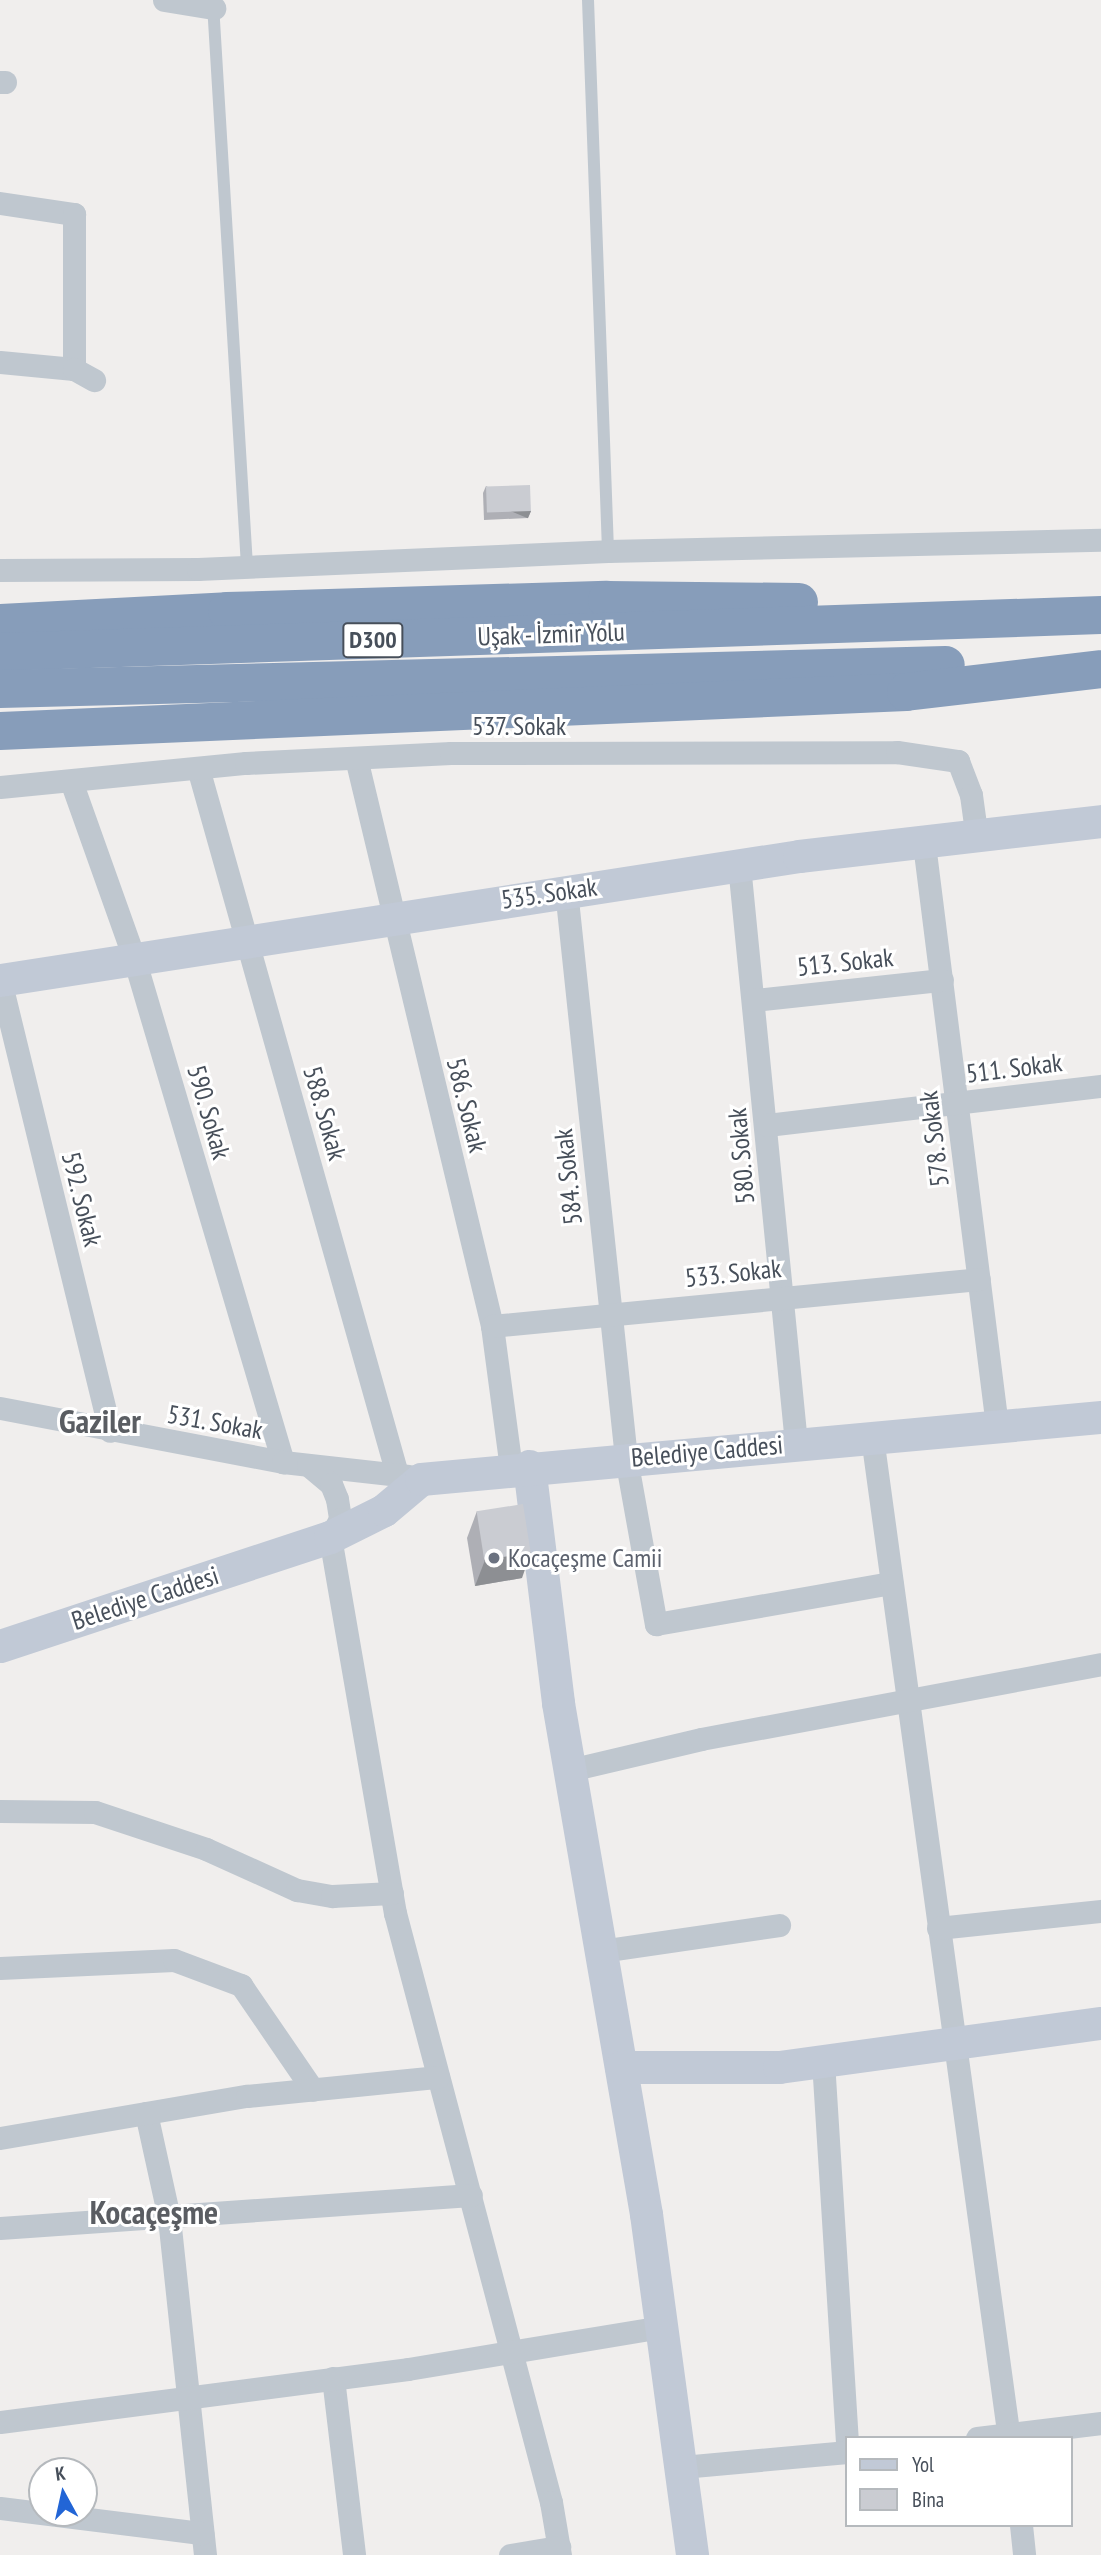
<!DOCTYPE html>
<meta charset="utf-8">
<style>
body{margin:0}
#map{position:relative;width:1101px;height:2555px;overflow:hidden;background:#f0eeed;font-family:"PT Sans Narrow",sans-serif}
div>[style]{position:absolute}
.lane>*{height:12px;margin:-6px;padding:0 6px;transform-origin:6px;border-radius:6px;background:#bfc7cf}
.street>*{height:23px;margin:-11.5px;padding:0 11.5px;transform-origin:11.5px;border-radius:11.5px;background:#bfc7cf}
.secondary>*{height:33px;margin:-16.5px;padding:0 16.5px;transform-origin:16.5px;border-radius:16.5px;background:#c1c9d6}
.highway>*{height:38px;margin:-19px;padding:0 19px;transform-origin:19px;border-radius:19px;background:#879dba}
.wall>*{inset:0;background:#aeafb5}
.shaded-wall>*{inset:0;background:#8d8f93;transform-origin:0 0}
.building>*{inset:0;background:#caccd2;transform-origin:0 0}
.dots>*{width:19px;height:19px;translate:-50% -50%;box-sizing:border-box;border:4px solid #fff;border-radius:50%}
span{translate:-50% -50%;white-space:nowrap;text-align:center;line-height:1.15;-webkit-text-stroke:6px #fff;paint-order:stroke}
.shield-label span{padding:2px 5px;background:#fff;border:2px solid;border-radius:5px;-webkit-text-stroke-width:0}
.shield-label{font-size:24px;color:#474f5a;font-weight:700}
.street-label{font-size:26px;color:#474f5a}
.worship-label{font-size:26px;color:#5b616d}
.left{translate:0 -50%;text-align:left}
.district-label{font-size:33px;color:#5a5d62;font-weight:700}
.legend{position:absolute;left:845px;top:2436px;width:228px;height:91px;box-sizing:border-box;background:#fff;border:2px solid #b5b9bd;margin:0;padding:9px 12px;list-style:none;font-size:21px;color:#474f5a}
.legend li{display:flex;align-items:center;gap:14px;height:35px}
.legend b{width:35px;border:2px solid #b5b9bd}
.north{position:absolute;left:28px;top:2457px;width:70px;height:70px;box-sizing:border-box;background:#fff;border:2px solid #b5b9bd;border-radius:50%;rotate:352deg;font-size:19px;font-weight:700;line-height:28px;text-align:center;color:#474f5a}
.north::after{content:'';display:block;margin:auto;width:24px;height:32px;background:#2265d6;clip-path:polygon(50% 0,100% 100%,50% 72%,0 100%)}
</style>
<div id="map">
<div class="lane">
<div style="left:588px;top:0;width:551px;rotate:87.92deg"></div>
<div style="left:213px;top:4px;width:563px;rotate:86.54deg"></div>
</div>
<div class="street">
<div style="left:164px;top:0;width:51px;rotate:9.1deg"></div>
<div style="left:0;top:82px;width:5px"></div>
<div style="left:0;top:203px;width:75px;rotate:8.5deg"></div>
<div style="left:74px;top:214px;width:155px;rotate:90deg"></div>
<div style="left:0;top:362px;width:74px;rotate:5.4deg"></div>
<div style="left:74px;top:369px;width:23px;rotate:29deg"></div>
<div style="left:0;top:570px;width:198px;rotate:-0.3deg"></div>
<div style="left:198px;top:569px;width:410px;rotate:-2.5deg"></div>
<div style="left:608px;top:551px;width:493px;rotate:-1.3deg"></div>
<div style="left:356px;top:758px;width:584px;rotate:76.53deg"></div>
<div style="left:492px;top:1326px;width:143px;rotate:82.4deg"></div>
<div style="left:198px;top:768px;width:734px;rotate:74.26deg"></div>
<div style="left:71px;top:781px;width:188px;rotate:70.4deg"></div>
<div style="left:134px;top:958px;width:526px;rotate:73.53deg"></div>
<div style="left:0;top:787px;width:247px;rotate:-5.6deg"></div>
<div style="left:246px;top:763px;width:205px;rotate:-2.8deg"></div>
<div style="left:451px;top:753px;width:446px;rotate:-0.1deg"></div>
<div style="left:897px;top:752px;width:62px;rotate:8.4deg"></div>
<div style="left:958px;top:761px;width:36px;rotate:69deg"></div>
<div style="left:971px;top:795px;width:44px;rotate:82.2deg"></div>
<div style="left:924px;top:844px;width:587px;rotate:82.85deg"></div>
<div style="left:739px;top:865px;width:581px;rotate:84.37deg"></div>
<div style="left:566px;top:890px;width:571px;rotate:83.97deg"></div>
<div style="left:626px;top:1458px;width:169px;rotate:79.8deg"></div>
<div style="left:656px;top:1624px;width:239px;rotate:-9.9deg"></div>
<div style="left:0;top:980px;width:464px;rotate:76.3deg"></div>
<div style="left:754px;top:1000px;width:189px;rotate:-6.1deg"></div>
<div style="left:767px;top:1125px;width:336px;rotate:-6.7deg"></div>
<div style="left:492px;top:1326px;width:489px;rotate:-5.5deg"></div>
<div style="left:0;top:1408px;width:288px;rotate:10.8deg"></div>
<div style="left:283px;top:1462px;width:126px;rotate:6.4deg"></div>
<div style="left:872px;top:1437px;width:1010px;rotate:82.21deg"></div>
<div style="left:308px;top:1465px;width:30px;rotate:40deg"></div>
<div style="left:331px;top:1484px;width:16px;rotate:68deg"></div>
<div style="left:337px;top:1499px;width:20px;rotate:81deg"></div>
<div style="left:340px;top:1519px;width:21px;rotate:119deg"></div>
<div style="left:330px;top:1537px;width:382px;rotate:80.2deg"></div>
<div style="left:395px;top:1913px;width:609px;rotate:75.17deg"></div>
<div style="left:551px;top:2502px;width:54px;rotate:80.4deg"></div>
<div style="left:570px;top:1770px;width:135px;rotate:-13.3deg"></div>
<div style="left:701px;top:1739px;width:407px;rotate:-10.6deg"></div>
<div style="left:0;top:1811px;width:95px;rotate:0.6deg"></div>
<div style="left:95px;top:1812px;width:117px;rotate:18.4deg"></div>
<div style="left:206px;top:1849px;width:100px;rotate:24.3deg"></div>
<div style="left:297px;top:1890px;width:36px;rotate:10deg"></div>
<div style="left:332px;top:1896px;width:60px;rotate:-2.9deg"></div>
<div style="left:938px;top:1928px;width:164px;rotate:-6deg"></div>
<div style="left:601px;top:1951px;width:180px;rotate:-8.3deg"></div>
<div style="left:0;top:1968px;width:174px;rotate:-2.6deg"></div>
<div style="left:174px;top:1960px;width:72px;rotate:20.5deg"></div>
<div style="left:241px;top:1985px;width:127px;rotate:55.6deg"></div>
<div style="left:823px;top:2061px;width:385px;rotate:86.4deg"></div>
<div style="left:146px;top:2113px;width:107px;rotate:77.6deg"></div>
<div style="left:169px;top:2218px;width:339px;rotate:83.9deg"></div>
<div style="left:0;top:2138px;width:251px;rotate:-9.7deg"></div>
<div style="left:247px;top:2096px;width:192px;rotate:-5.7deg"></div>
<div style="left:0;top:2228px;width:472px;rotate:-4deg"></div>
<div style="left:333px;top:2378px;width:178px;rotate:83.2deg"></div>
<div style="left:0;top:2422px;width:411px;rotate:-7.4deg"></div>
<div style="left:408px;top:2369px;width:257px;rotate:-9.4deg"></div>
<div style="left:977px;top:2438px;width:125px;rotate:-6.9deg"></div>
<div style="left:682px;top:2467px;width:166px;rotate:-5.2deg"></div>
<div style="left:0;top:2508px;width:204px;rotate:7.1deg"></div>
<div style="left:1021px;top:2525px;width:30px;rotate:84deg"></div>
<div style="left:510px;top:2555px;width:50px;rotate:-9.3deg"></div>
</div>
<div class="secondary">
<div style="left:0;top:980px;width:809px;rotate:-8.82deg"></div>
<div style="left:799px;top:856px;width:304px;rotate:-6.6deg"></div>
<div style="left:529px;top:1466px;width:239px;rotate:83deg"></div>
<div style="left:558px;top:1703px;width:519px;rotate:80.23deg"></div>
<div style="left:646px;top:2214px;width:344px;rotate:82.3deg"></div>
<div style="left:0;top:1646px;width:348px;rotate:-18.3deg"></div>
<div style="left:330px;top:1537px;width:60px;rotate:-26.6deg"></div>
<div style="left:384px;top:1510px;width:48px;rotate:-40deg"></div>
<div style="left:421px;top:1479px;width:683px;rotate:-5.21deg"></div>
<div style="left:621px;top:2067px;width:158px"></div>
<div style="left:779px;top:2067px;width:325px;rotate:-7.8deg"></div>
</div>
<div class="highway">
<div style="left:0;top:623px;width:227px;rotate:-3deg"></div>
<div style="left:227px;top:611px;width:380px;rotate:-1.7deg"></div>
<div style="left:607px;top:600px;width:192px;rotate:0.6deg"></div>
<div style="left:0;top:652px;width:1102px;rotate:-1.92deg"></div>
<div style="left:0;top:689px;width:946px;rotate:-1.45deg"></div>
<div style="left:0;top:731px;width:907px;rotate:-2.46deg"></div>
<div style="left:906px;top:692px;width:196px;rotate:-6.7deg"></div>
</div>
<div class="wall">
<div style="clip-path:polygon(486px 486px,531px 511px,528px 518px,484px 520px,483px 493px)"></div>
<div style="clip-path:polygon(477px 1511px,522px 1578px,475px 1586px,467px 1538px)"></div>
</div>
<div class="shaded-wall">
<div style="left:531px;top:511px;width:8px;height:44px;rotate:113deg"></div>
<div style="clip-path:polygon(531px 1552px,522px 1578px,475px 1586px,485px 1560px)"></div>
</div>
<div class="building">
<div style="left:530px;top:485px;width:26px;height:44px;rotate:88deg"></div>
<div style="left:523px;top:1504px;width:49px;height:47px;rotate:81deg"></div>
</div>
<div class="dots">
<div style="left:494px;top:1558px;background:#6b7280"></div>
</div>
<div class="shield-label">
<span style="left:373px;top:640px">D300</span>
</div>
<div class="street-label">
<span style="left:551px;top:634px;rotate:-2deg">Uşak - İzmir Yolu</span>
<span style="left:519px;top:726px">537. Sokak</span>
<span style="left:549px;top:893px;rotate:-8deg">535. Sokak</span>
<span style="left:845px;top:962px;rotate:-6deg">513. Sokak</span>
<span style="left:1014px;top:1068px;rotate:-7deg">511. Sokak</span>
<span style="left:467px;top:1105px;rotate:76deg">586. Sokak</span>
<span style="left:209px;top:1112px;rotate:74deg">590. Sokak</span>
<span style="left:325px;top:1113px;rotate:74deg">588. Sokak</span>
<span style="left:934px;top:1139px;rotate:-97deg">578. Sokak</span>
<span style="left:741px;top:1156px;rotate:-95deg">580. Sokak</span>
<span style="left:568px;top:1177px;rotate:-96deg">584. Sokak</span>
<span style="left:82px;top:1199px;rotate:76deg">592. Sokak</span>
<span style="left:733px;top:1273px;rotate:-6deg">533. Sokak</span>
<span style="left:215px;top:1422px;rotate:10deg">531. Sokak</span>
<span style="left:707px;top:1451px;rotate:-5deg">Belediye Caddesi</span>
<span style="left:145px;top:1598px;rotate:-18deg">Belediye Caddesi</span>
</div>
<div class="worship-label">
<span class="left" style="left:508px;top:1558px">Kocaçeşme Camii</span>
</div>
<div class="district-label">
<span style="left:100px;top:1421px">Gaziler</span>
<span style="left:154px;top:2212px">Kocaçeşme</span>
</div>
<ul class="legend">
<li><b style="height:9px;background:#c1c9d6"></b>Yol</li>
<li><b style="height:19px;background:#caccd2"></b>Bina</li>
</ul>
<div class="north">K</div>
</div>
